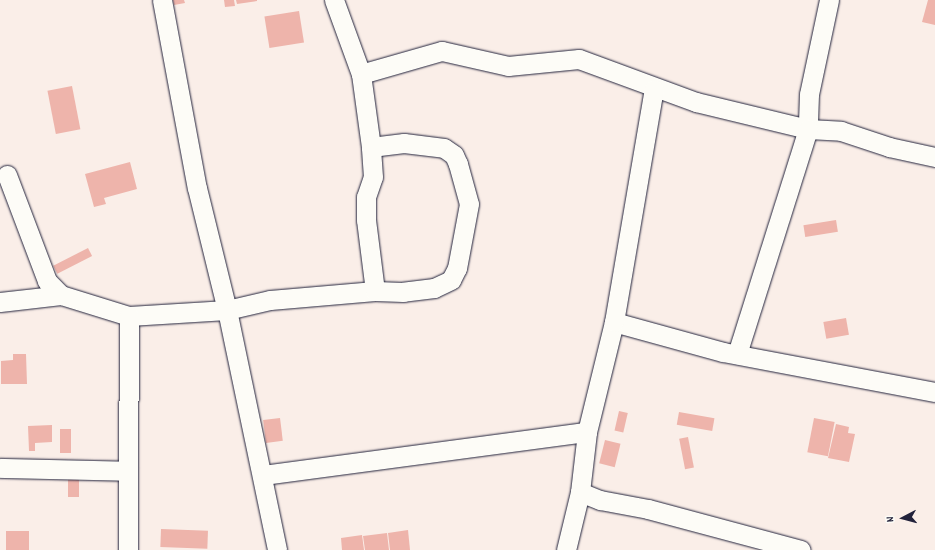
<!DOCTYPE html>
<style>
body{margin:0}
#map{position:relative;width:935px;height:550px;overflow:hidden;background:#faeee8;font-family:Dekko,sans-serif}
div>[style]{position:absolute}
.building>*{inset:0;background:#eeb4ab;transform-origin:0 0}
.roads{filter:drop-shadow(0 0 1px #22223b) drop-shadow(0 0 1px #22223b)}
.minor>*{height:19px;margin:-9.5px;padding:0 9.5px;transform-origin:9.5px;border-radius:9.5px;background:#fdfcf7}
span{translate:-50% -50%;white-space:nowrap;text-align:center;line-height:1.15;-webkit-text-stroke:4px #fdfcf7;paint-order:stroke}
.north{position:absolute;left:883px;top:498px;width:40px;height:40px;-webkit-text-stroke:3px #fdfcf7;paint-order:stroke;rotate:264deg;font-size:11px;font-weight:700;line-height:16px;text-align:center;color:#22223b}
.north::after{content:'';display:block;margin:auto;width:14px;height:18px;background:#22223b;clip-path:polygon(50% 0,100% 100%,50% 72%,0 100%)}
</style>
<div id="map">
<div class="building">
<div style="clip-path:polygon(173px 0,184px 0,185px 3px,174px 5px)"></div>
<div style="clip-path:polygon(224px 0,234px 0,235px 6px,225px 7px)"></div>
<div style="clip-path:polygon(236px 0,257px 0,257px 1px,237px 4px)"></div>
<div style="clip-path:polygon(928px 0,935px 0,935px 25px,922px 22px)"></div>
<div style="left:299px;top:11px;width:32px;height:35px;rotate:81deg"></div>
<div style="left:72px;top:86px;width:44px;height:25px;rotate:79deg"></div>
<div style="clip-path:polygon(130px 162px,137px 189px,104px 198px,106px 204px,94px 207px,85px 174px)"></div>
<div style="left:836px;top:220px;width:12px;height:33px;rotate:81deg"></div>
<div style="left:88px;top:248px;width:9px;height:39px;rotate:63deg"></div>
<div style="left:846px;top:318px;width:17px;height:23px;rotate:80deg"></div>
<div style="clip-path:polygon(13px 354px,26px 354px,27px 384px,1px 384px,1px 361px,13px 360px)"></div>
<div style="left:619px;top:411px;width:9px;height:20px;rotate:13deg"></div>
<div style="left:679px;top:412px;width:36px;height:13px;rotate:10deg"></div>
<div style="left:280px;top:418px;width:23px;height:17px;rotate:83deg"></div>
<div style="left:814px;top:418px;width:21px;height:35px;rotate:11deg"></div>
<div style="clip-path:polygon(836px 424px,849px 427px,848px 433px,855px 434px,849px 462px,828px 458px)"></div>
<div style="clip-path:polygon(52px 425px,52px 442px,35px 443px,35px 451px,29px 451px,28px 426px)"></div>
<div style="left:60px;top:429px;width:11px;height:24px"></div>
<div style="left:688px;top:437px;width:31px;height:9px;rotate:79deg"></div>
<div style="left:605px;top:440px;width:16px;height:24px;rotate:14deg"></div>
<div style="left:68px;top:476px;width:11px;height:21px"></div>
<div style="left:161px;top:529px;width:47px;height:18px;rotate:2deg"></div>
<div style="clip-path:polygon(408px 530px,410px 550px,390px 550px,388px 533px)"></div>
<div style="left:29px;top:531px;width:19px;height:23px;rotate:90deg"></div>
<div style="clip-path:polygon(387px 533px,389px 550px,365px 550px,363px 536px)"></div>
<div style="clip-path:polygon(362px 535px,364px 550px,342px 550px,341px 538px)"></div>
</div>
<div class="roads">
<div class="minor">
<div style="left:162px;top:0;width:191px;rotate:79.5deg"></div>
<div style="left:197px;top:188px;width:126px;rotate:76.2deg"></div>
<div style="left:227px;top:310px;width:245px;rotate:78.2deg"></div>
<div style="left:334px;top:0;width:79px;rotate:70deg"></div>
<div style="left:361px;top:74px;width:74px;rotate:82.2deg"></div>
<div style="left:829px;top:0;width:96px;rotate:102deg"></div>
<div style="left:809px;top:94px;width:35px;rotate:92deg"></div>
<div style="left:808px;top:129px;width:33px;rotate:3deg"></div>
<div style="left:841px;top:131px;width:51px;rotate:18.4deg"></div>
<div style="left:889px;top:147px;width:47px;rotate:12.3deg"></div>
<div style="left:361px;top:74px;width:84px;rotate:-15.9deg"></div>
<div style="left:442px;top:51px;width:68px;rotate:12.8deg"></div>
<div style="left:508px;top:66px;width:71px;rotate:-5.6deg"></div>
<div style="left:579px;top:59px;width:125px;rotate:20.2deg"></div>
<div style="left:696px;top:102px;width:115px;rotate:13.6deg"></div>
<div style="left:808px;top:129px;width:236px;rotate:107.5deg"></div>
<div style="left:7px;top:175px;width:113px;rotate:69.3deg"></div>
<div style="left:47px;top:281px;width:20px;rotate:45deg"></div>
<div style="left:61px;top:295px;width:71px;rotate:17.2deg"></div>
<div style="left:129px;top:316px;width:98px;rotate:-3.5deg"></div>
<div style="left:227px;top:310px;width:44px;rotate:-13.1deg"></div>
<div style="left:270px;top:300px;width:105px;rotate:-4.9deg"></div>
<div style="left:375px;top:291px;width:72px;rotate:-97.2deg"></div>
<div style="left:366px;top:220px;width:23px;rotate:-90deg"></div>
<div style="left:366px;top:197px;width:21px;rotate:-71deg"></div>
<div style="left:373px;top:177px;width:30px;rotate:-94deg"></div>
<div style="left:371px;top:147px;width:33px;rotate:-7deg"></div>
<div style="left:404px;top:143px;width:40px;rotate:7.1deg"></div>
<div style="left:444px;top:148px;width:12px;rotate:35deg"></div>
<div style="left:454px;top:155px;width:10px;rotate:66deg"></div>
<div style="left:458px;top:164px;width:41px;rotate:74.6deg"></div>
<div style="left:469px;top:204px;width:65px;rotate:100.6deg"></div>
<div style="left:457px;top:268px;width:13px;rotate:117deg"></div>
<div style="left:451px;top:280px;width:19px;rotate:155deg"></div>
<div style="left:434px;top:288px;width:31px;rotate:173deg"></div>
<div style="left:403px;top:292px;width:28px;rotate:-178deg"></div>
<div style="left:0;top:302px;width:61px;rotate:-6.5deg"></div>
<div style="left:614px;top:322px;width:113px;rotate:15.4deg"></div>
<div style="left:723px;top:352px;width:216px;rotate:10.7deg"></div>
<div style="left:0;top:468px;width:128px;rotate:1.3deg"></div>
<div style="left:263px;top:475px;width:327px;rotate:-7.6deg"></div>
<div style="left:580px;top:492px;width:22px;rotate:22deg"></div>
<div style="left:600px;top:500px;width:49px;rotate:10.6deg"></div>
<div style="left:648px;top:509px;width:158px;rotate:15deg"></div>
<div style="left:128px;top:550px;width:234px;rotate:-89.8deg"></div>
<div style="left:566px;top:550px;width:60px;rotate:-76.4deg"></div>
<div style="left:580px;top:492px;width:60px;rotate:-83.3deg"></div>
<div style="left:587px;top:432px;width:113px;rotate:-76.2deg"></div>
<div style="left:614px;top:322px;width:236px;rotate:-80.3deg"></div>
</div>
</div>
<div class="north">N</div>
</div>
